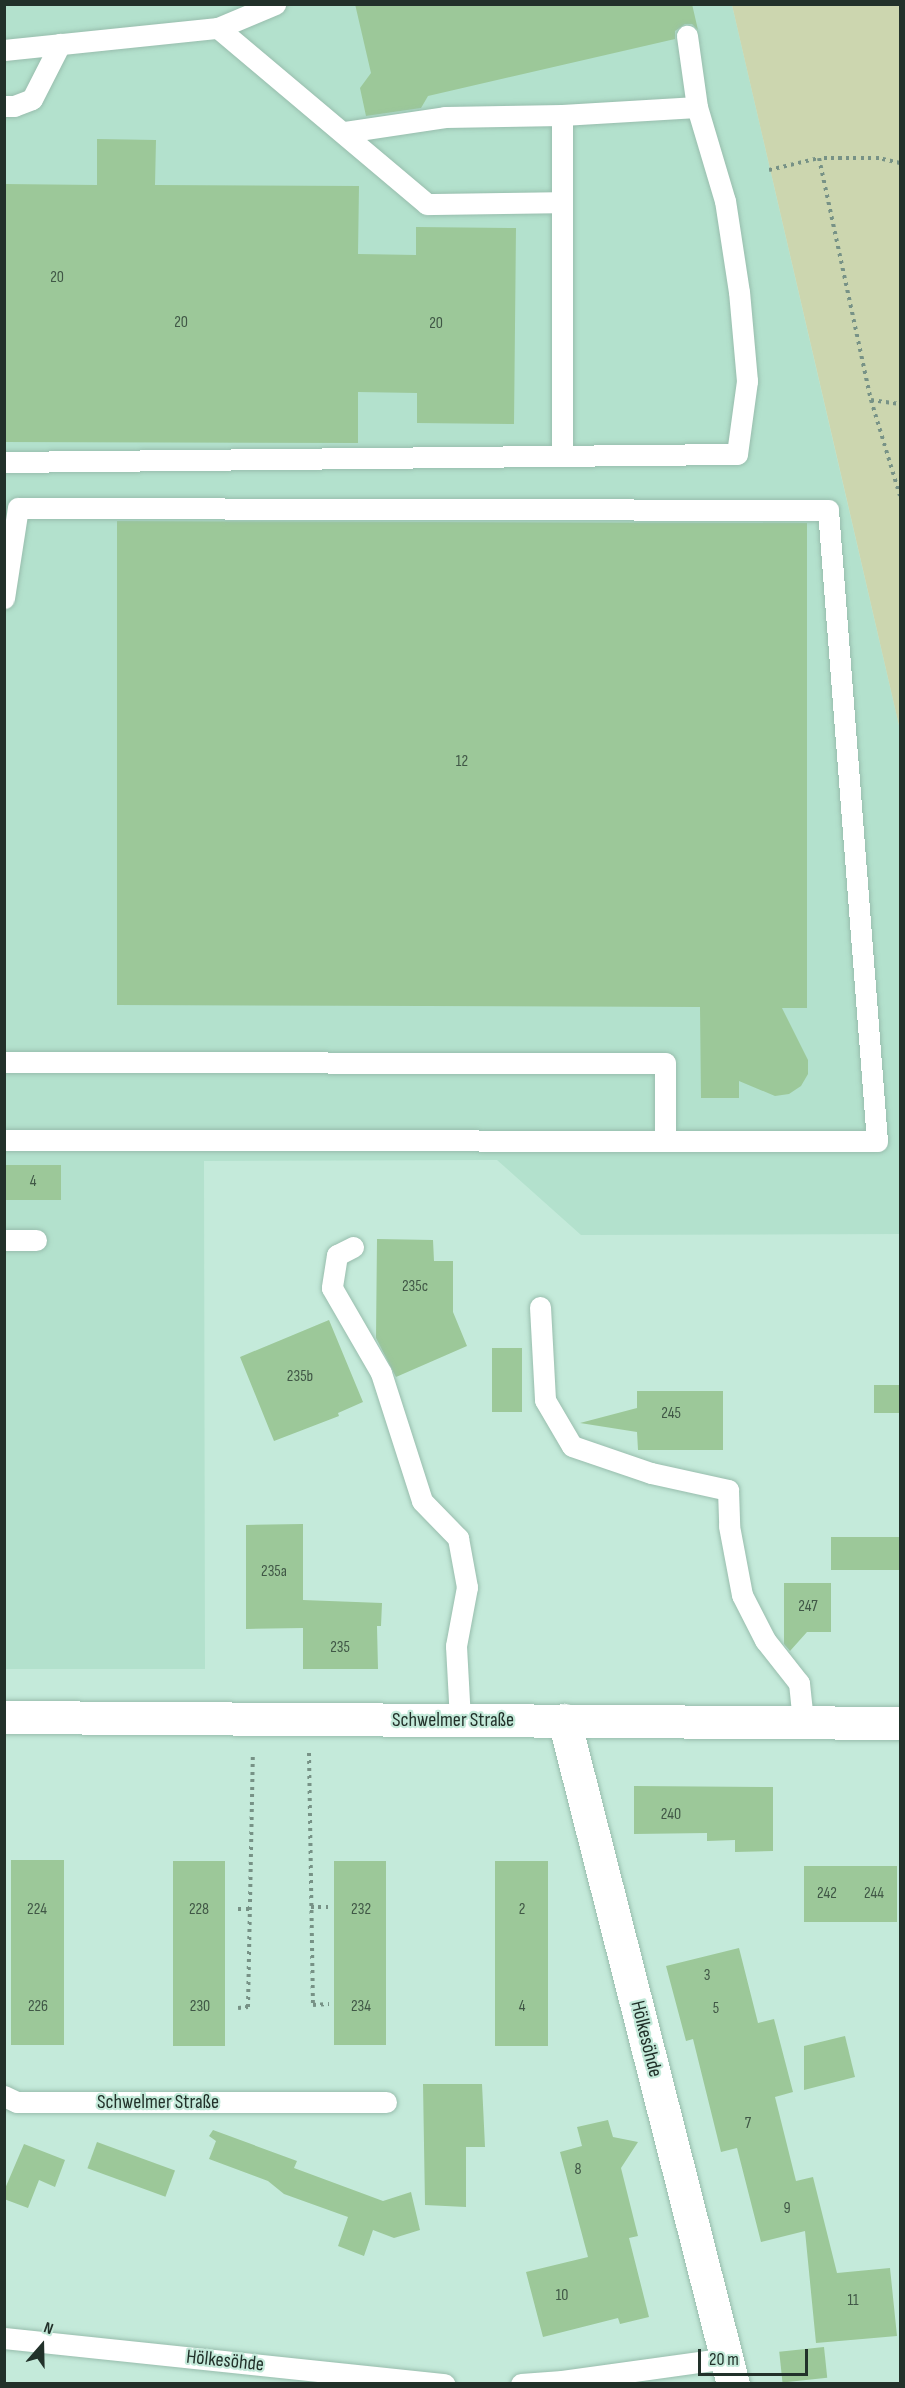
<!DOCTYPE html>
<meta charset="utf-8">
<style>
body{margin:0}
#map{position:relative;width:905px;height:2388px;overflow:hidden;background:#c4eada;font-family:"Sofia Sans Condensed",sans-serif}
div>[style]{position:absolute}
.built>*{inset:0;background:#b3e1cd}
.green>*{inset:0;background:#ccd6af}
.building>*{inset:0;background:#9cc899;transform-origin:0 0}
.path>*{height:4px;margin-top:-2px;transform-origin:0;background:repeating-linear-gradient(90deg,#779286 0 3px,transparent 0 7.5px)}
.roads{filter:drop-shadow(0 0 2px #98bdad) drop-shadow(0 0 2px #98bdad)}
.service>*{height:21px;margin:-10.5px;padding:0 10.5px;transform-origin:10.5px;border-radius:10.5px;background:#fff}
.minor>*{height:33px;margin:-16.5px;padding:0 16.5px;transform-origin:16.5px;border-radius:16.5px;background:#fff}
.secondary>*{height:33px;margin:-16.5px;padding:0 16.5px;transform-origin:16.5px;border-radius:16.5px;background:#fff}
span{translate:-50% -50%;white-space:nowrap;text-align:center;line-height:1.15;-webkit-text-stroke:4.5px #c4eada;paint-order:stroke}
.number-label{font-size:16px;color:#405746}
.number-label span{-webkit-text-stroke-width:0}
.street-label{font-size:20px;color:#22312a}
.frame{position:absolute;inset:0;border:6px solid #22312a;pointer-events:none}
.north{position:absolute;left:12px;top:2316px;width:60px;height:60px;-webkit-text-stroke:4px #c4eada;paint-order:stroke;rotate:20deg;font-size:16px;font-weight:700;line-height:24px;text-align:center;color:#22312a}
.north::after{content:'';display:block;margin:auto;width:21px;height:27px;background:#22312a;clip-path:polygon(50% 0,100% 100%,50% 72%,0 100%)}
.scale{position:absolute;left:698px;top:2349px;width:110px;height:27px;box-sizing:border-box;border:3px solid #22312a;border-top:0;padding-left:8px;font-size:18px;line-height:21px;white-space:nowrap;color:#22312a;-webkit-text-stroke:4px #c4eada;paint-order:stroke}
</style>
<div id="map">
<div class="built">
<div style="clip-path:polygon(4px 5px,732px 5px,900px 730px,900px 1234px,581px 1235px,497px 1160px,204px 1161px,205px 1669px,5px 1669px)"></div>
</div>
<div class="green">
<div style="clip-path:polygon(732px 5px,900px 5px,900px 730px,842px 479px)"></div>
</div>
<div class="building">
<div style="clip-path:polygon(355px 4px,692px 4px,698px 30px,692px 24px,685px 24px,675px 31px,675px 39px,428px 96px,421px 108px,366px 116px,360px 88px,371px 73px)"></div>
<div style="clip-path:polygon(97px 139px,156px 140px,155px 185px,359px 186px,358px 254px,416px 255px,416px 227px,516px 228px,514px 424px,417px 423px,417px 393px,358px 392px,358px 443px,4px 442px,4px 184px,97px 185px)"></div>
<div style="clip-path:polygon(117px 521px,807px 523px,807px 1008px,782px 1008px,808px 1060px,808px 1074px,801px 1086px,789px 1094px,775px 1096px,739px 1081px,739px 1098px,701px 1098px,700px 1007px,117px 1005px)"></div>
<div style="left:4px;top:1165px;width:57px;height:35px"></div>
<div style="clip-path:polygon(377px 1239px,433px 1240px,434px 1261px,453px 1261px,453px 1312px,467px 1346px,396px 1377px,376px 1338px)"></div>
<div style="clip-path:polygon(329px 1320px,363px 1402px,338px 1413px,339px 1416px,274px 1441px,240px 1357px)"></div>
<div style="left:492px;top:1348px;width:30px;height:64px"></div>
<div style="left:874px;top:1385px;width:26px;height:28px"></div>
<div style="clip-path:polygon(637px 1391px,723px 1391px,723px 1450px,638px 1450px,637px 1432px,580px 1423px,637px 1408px)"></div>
<div style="clip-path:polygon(303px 1524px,303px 1600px,382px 1603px,381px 1626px,377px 1626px,378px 1669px,303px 1669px,303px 1628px,246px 1629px,246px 1525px)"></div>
<div style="left:831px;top:1537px;width:69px;height:33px"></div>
<div style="clip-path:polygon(784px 1583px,831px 1583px,831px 1632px,807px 1632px,790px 1651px,784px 1644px)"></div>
<div style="clip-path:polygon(634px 1786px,773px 1787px,773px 1851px,735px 1852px,735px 1840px,707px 1841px,707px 1833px,634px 1834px)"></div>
<div style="left:11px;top:1860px;width:53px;height:185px"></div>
<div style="left:173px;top:1861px;width:52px;height:185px"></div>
<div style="left:334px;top:1861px;width:52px;height:184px"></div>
<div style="left:548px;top:1861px;width:185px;height:53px;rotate:90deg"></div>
<div style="left:897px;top:1866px;width:56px;height:93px;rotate:90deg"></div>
<div style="clip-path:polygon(739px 1948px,758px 2023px,774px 2019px,793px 2092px,775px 2097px,796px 2181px,813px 2177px,837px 2273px,890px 2268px,897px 2336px,816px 2343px,805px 2231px,761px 2242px,737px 2148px,721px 2152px,693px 2039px,686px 2041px,666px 1966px)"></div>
<div style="clip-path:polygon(845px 2036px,855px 2077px,804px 2090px,804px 2046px)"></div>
<div style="clip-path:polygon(423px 2084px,482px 2084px,485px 2147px,466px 2147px,466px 2207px,425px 2205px)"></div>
<div style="clip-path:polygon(608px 2120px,613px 2137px,638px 2142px,621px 2168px,638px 2236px,629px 2238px,649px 2317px,620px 2324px,618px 2318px,543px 2337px,526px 2272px,588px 2257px,560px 2152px,582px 2146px,577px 2127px)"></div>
<div style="clip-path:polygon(213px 2130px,297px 2161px,294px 2168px,383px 2201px,411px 2192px,420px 2230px,394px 2238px,373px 2230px,364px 2256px,338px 2246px,348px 2217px,284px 2194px,268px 2181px,209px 2159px,216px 2141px,209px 2136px)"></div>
<div style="left:97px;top:2142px;width:83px;height:28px;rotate:20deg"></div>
<div style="clip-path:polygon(24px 2144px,65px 2160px,55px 2187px,39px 2180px,28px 2208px,4px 2199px,4px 2191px)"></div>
<div style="left:824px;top:2347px;width:31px;height:45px;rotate:84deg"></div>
</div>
<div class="path">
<div style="left:900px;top:163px;width:22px;rotate:-167deg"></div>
<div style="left:879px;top:158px;width:60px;rotate:180deg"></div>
<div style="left:819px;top:158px;width:248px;rotate:77.9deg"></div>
<div style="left:871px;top:400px;width:100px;rotate:73.2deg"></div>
<div style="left:769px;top:170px;width:51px;rotate:-13.5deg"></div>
<div style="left:871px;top:400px;width:29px;rotate:8deg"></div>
<div style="left:309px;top:1753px;width:252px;rotate:89.1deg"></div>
<div style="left:313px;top:2005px;width:16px;rotate:-4deg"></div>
<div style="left:311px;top:1907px;width:17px"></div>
<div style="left:238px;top:1909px;width:12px"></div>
<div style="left:238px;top:2008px;width:10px;rotate:-6deg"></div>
<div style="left:248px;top:2007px;width:255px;rotate:-88.9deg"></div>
</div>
<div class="roads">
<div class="service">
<div style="left:218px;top:28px;width:273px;rotate:40.1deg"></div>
<div style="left:427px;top:204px;width:135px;rotate:-0.8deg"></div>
<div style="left:4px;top:50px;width:215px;rotate:-5.9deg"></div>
<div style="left:218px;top:28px;width:62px;rotate:-22.8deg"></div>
<div style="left:4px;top:106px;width:10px"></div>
<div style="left:14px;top:106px;width:19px;rotate:-21deg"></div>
<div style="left:32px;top:99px;width:62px;rotate:-63deg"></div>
<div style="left:345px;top:132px;width:101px;rotate:-8.5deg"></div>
<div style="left:445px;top:117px;width:117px;rotate:-1deg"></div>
<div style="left:562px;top:115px;width:135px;rotate:-3.4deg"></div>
<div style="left:562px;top:456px;width:341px;rotate:-90deg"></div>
<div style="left:4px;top:462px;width:733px;rotate:-0.63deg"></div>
<div style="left:737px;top:454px;width:74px;rotate:-82.2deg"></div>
<div style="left:747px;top:381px;width:89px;rotate:-95.1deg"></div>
<div style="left:739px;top:292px;width:92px;rotate:-98.7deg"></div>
<div style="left:725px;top:201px;width:98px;rotate:-106.6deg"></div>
<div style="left:697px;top:107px;width:72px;rotate:-98deg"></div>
<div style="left:4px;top:598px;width:91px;rotate:-81.2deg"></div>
<div style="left:18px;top:508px;width:810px;rotate:0.14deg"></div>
<div style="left:828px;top:510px;width:633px;rotate:85.56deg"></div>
<div style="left:877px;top:1141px;width:873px;rotate:-179.93deg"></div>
<div style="left:4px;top:1062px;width:661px;rotate:0.09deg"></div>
<div style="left:665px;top:1063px;width:77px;rotate:90deg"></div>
<div style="left:4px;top:1240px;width:32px"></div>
<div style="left:353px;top:1247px;width:18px;rotate:153deg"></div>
<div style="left:337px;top:1255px;width:33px;rotate:99deg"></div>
<div style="left:332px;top:1288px;width:98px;rotate:60deg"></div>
<div style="left:381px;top:1373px;width:134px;rotate:72.2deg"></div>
<div style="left:422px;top:1501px;width:52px;rotate:45.8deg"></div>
<div style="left:458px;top:1538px;width:50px;rotate:79.6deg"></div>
<div style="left:467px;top:1587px;width:60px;rotate:100.6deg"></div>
<div style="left:456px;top:1646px;width:74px;rotate:86.9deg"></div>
<div style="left:540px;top:1307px;width:93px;rotate:86.9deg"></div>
<div style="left:545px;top:1400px;width:53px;rotate:59.6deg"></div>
<div style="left:572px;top:1446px;width:83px;rotate:18.9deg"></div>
<div style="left:651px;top:1473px;width:79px;rotate:12.4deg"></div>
<div style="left:728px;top:1490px;width:36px;rotate:88deg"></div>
<div style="left:729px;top:1526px;width:70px;rotate:79.3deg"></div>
<div style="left:742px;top:1595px;width:51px;rotate:62.9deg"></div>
<div style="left:765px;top:1640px;width:55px;rotate:51.7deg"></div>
<div style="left:799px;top:1683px;width:39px;rotate:84deg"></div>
<div style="left:4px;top:2096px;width:14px;rotate:25deg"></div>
<div style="left:17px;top:2102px;width:369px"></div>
<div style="left:4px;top:2338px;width:443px;rotate:6deg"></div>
<div style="left:521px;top:2384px;width:41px;rotate:-4.2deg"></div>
<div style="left:562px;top:2381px;width:168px;rotate:-7.9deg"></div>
</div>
<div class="minor">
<div style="left:564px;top:1720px;width:685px;rotate:75.72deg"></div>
</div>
<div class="secondary">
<div style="left:4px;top:1717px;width:896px;rotate:0.38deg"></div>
</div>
</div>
<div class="number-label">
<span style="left:57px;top:278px">20</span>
<span style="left:181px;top:323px">20</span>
<span style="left:436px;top:324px">20</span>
<span style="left:462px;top:762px">12</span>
<span style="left:33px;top:1182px">4</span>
<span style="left:415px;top:1287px">235c</span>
<span style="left:300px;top:1377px">235b</span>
<span style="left:671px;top:1414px">245</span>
<span style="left:274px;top:1572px">235a</span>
<span style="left:808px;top:1607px">247</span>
<span style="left:340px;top:1648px">235</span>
<span style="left:671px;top:1815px">240</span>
<span style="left:827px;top:1894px">242</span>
<span style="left:874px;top:1894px">244</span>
<span style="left:37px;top:1910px">224</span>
<span style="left:199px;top:1910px">228</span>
<span style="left:361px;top:1910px">232</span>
<span style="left:522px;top:1910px">2</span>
<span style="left:707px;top:1976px">3</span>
<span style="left:38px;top:2007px">226</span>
<span style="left:200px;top:2007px">230</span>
<span style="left:361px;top:2007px">234</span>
<span style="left:522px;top:2007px">4</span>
<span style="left:716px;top:2009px">5</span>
<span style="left:748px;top:2124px">7</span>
<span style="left:578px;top:2170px">8</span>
<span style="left:787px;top:2209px">9</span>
<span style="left:562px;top:2296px">10</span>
<span style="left:853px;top:2301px">11</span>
</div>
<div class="street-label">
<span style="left:453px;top:1720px">Schwelmer Straße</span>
<span style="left:646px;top:2039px;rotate:76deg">Hölkesöhde</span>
<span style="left:158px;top:2102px">Schwelmer Straße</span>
<span style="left:225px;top:2361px;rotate:6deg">Hölkesöhde</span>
</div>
<div class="frame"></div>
<div class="north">N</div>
<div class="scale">20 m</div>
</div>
